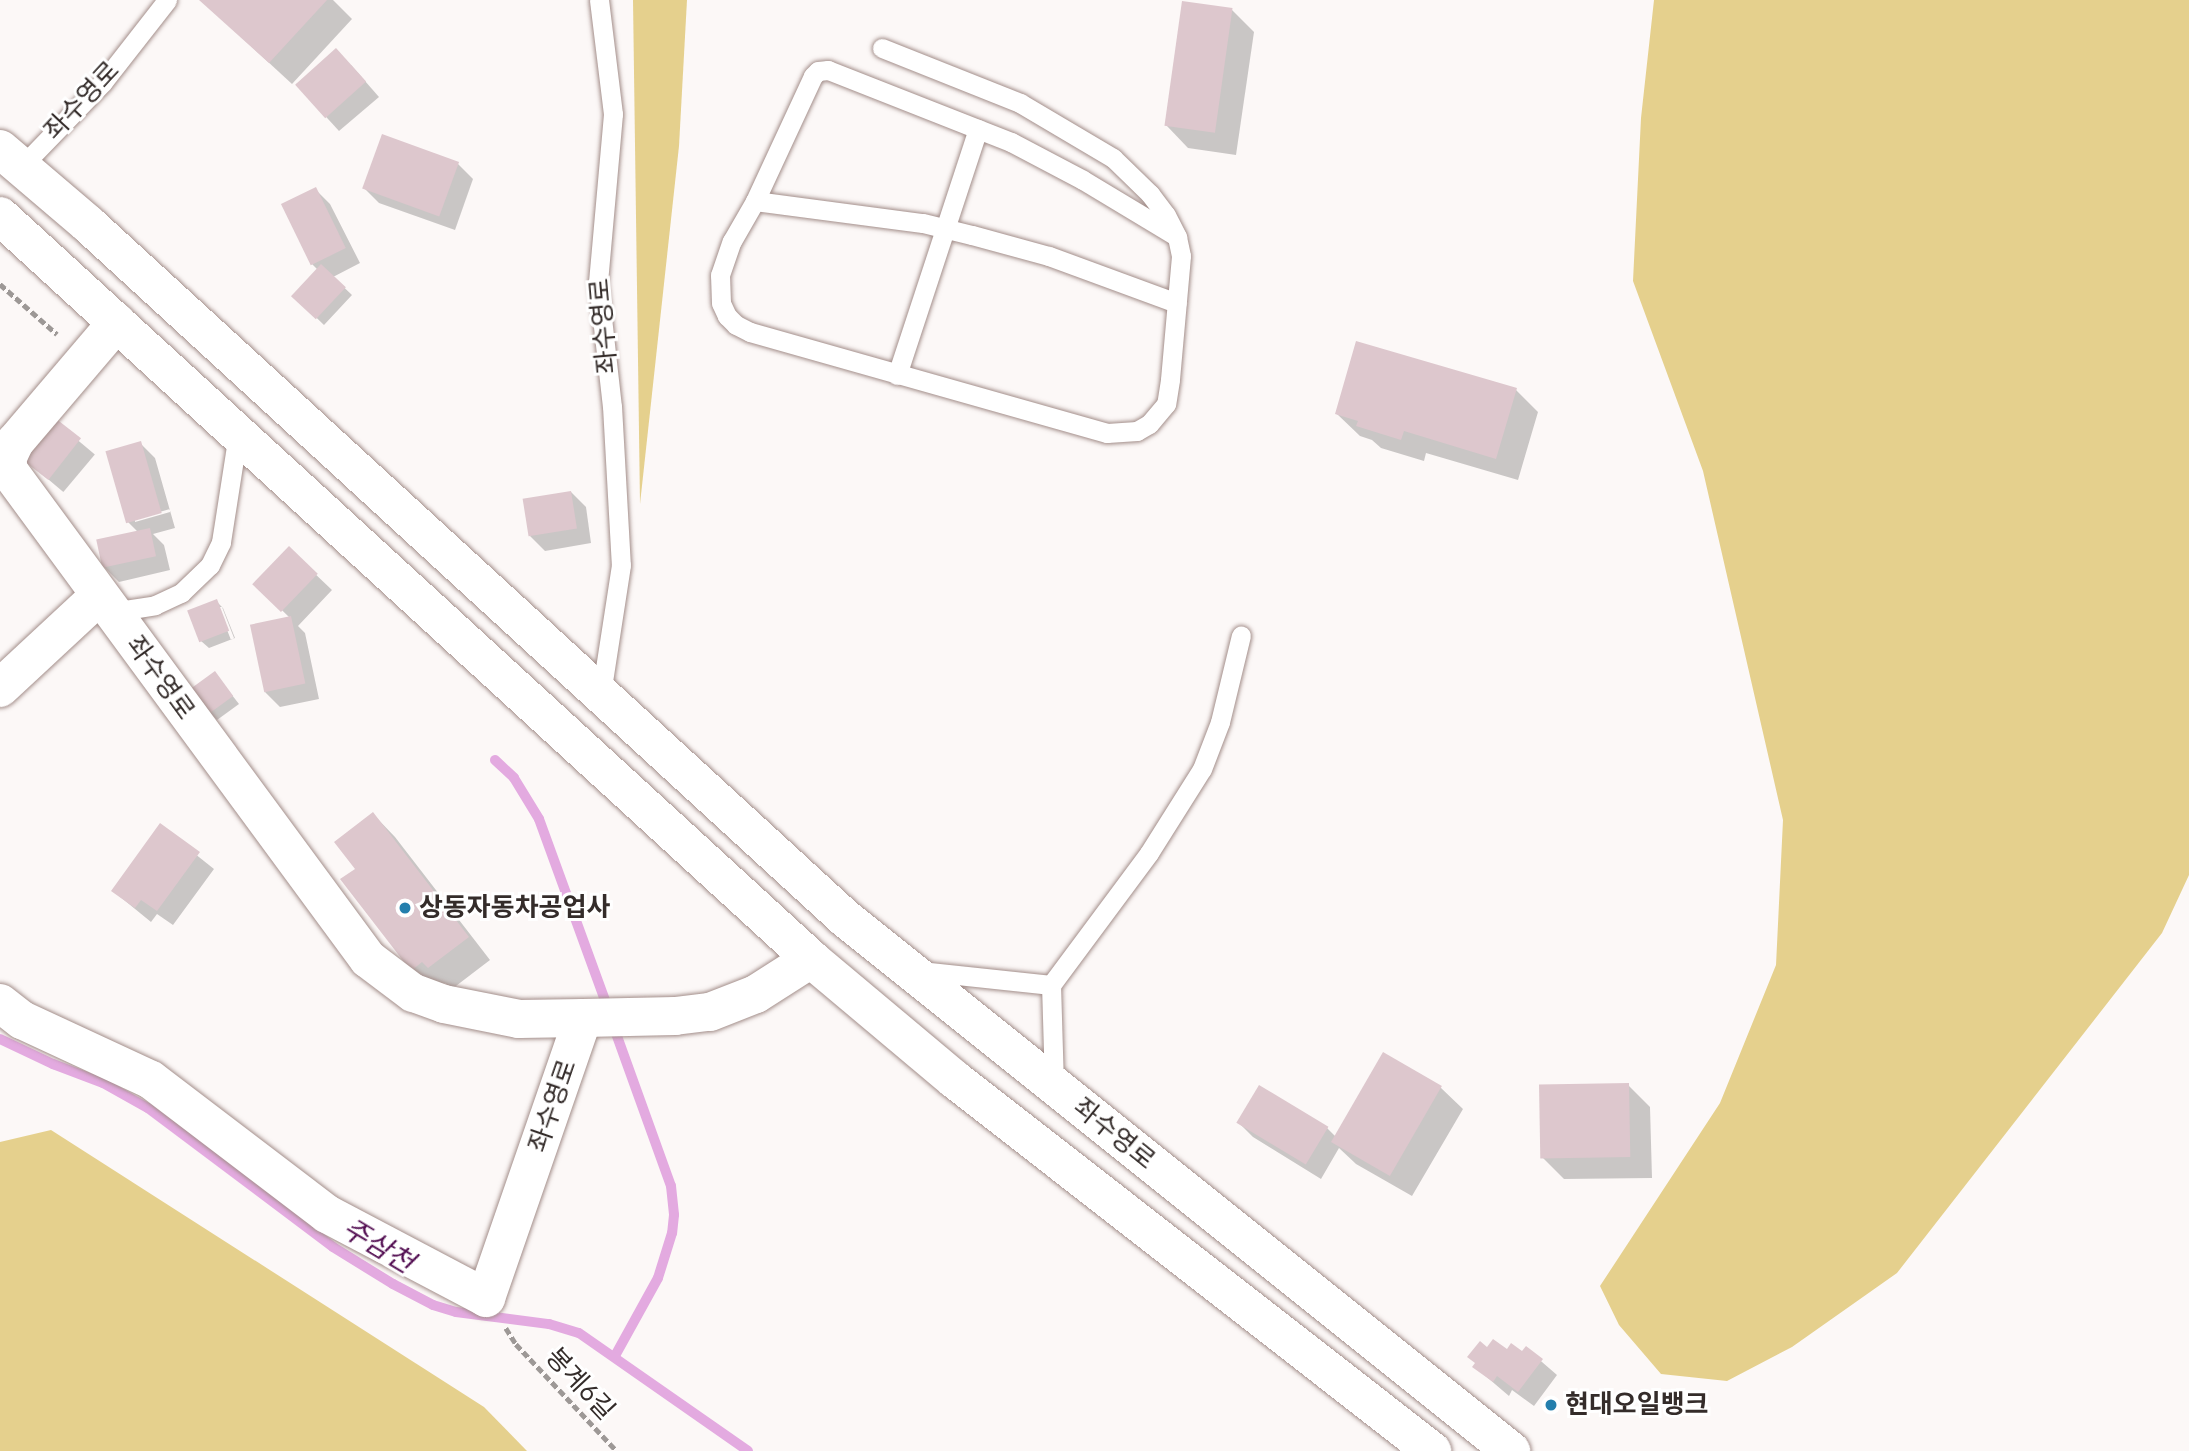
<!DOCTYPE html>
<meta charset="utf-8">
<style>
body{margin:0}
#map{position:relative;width:2189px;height:1451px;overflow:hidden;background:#fcf8f7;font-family:Jost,"Noto Sans KR",sans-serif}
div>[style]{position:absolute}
.green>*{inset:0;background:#e5d08d}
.shadow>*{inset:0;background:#0003;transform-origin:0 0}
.stream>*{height:10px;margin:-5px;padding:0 5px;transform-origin:5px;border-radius:5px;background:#e3aae0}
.building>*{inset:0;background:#ddc7cd;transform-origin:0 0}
.path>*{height:4.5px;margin-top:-2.25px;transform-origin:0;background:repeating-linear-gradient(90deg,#9d9896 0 7px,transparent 0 10.5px)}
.roads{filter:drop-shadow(0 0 2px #a38e8a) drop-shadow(0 0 2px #a38e8a)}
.service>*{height:19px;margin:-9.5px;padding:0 9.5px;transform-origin:9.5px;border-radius:9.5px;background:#fff}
.minor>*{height:38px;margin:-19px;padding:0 19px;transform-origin:19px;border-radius:19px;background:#fff}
.tertiary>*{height:38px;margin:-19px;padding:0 19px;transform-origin:19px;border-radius:19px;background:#fff}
.dots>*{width:19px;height:19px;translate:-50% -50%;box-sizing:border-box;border:4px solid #fff;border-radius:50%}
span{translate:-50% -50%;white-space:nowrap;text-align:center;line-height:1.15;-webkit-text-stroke:6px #fff;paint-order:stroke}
.street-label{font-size:26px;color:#342c2a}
.poi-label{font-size:26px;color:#342c2a;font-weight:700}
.left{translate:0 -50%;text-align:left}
.water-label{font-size:28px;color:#520d51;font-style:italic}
</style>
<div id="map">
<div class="green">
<div style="clip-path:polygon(633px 0,687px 0,679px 146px,640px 504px)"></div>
<div style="clip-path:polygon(1654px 0,2189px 0,2189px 875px,2162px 933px,1897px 1273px,1792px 1347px,1727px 1381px,1661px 1374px,1619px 1325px,1600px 1286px,1720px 1103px,1776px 965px,1783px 820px,1703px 471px,1633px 281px,1641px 118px)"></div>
<div style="clip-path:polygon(51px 1130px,484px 1407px,527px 1451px,0 1451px,0 1142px)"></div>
</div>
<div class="shadow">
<div style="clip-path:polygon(201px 0,333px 0,352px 19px,292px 84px)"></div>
<div style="clip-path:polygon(1232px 10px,1254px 32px,1236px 155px,1188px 148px,1166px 125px)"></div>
<div style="clip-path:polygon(351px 65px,379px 97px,339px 131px,296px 84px)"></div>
<div style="clip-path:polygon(458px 164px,473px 179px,455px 230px,379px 203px,364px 188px)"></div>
<div style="clip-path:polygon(315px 189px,330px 204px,360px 263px,333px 277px,352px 295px,324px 325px,294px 296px,318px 270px,312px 264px)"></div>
<div style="clip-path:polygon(1516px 390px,1538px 412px,1518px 480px,1426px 453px,1424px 461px,1381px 448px,1372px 440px,1360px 436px,1337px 414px)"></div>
<div style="left:55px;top:421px;width:52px;height:49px;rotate:40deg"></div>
<div style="clip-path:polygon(evenodd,140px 443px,155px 458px,175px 528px,153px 534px,164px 545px,170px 570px,119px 582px,104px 567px,138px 532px,128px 522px,140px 443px,170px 509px,170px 512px,135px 522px,135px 519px,170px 509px)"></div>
<div style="clip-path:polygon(571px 492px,586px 507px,591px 543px,545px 551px,530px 536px)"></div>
<div style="clip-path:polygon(289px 549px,332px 590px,298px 626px,305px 633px,319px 699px,280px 707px,265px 692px,290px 618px,255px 584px)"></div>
<div style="clip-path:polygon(evenodd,216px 601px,223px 608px,235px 638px,209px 648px,201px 641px,216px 601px,218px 607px,222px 607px,234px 638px,231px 640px,218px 607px)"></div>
<div style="clip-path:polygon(221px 681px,239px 704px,217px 720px,210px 713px)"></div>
<div style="clip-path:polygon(373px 814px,395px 837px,490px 960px,452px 989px,445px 983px,434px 992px,412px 970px,357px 869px)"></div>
<div style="clip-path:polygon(160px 826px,214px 869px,173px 925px,157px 914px,151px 922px,113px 891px)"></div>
<div style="clip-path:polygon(1628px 1085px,1650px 1107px,1652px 1178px,1564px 1179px,1542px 1157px)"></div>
<div style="clip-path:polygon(1260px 1087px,1327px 1128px,1336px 1137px,1440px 1087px,1463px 1109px,1412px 1196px,1356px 1164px,1339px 1148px,1321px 1179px,1253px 1137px,1238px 1122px)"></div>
<div style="clip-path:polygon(1527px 1349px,1557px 1375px,1534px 1406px,1512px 1390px,1509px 1396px,1475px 1367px,1488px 1350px,1522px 1354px)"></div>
</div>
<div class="stream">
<div style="left:495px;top:760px;width:26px;rotate:43deg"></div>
<div style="left:514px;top:778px;width:48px;rotate:58.6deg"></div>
<div style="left:539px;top:819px;width:202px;rotate:70deg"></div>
<div style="left:613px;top:1025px;width:171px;rotate:70.2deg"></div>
<div style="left:671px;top:1186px;width:29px;rotate:84deg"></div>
<div style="left:674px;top:1215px;width:18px;rotate:96deg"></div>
<div style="left:672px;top:1233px;width:47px;rotate:107.3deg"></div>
<div style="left:658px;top:1278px;width:89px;rotate:118.9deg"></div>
<div style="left:0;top:1039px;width:59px;rotate:25.3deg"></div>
<div style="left:53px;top:1064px;width:53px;rotate:20.8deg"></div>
<div style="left:103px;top:1083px;width:51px;rotate:29.1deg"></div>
<div style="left:148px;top:1108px;width:231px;rotate:36.9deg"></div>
<div style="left:333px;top:1247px;width:70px;rotate:31.7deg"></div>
<div style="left:393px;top:1284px;width:45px;rotate:27.7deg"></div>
<div style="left:433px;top:1305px;width:24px;rotate:17deg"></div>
<div style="left:456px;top:1312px;width:94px;rotate:7.4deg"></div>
<div style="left:549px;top:1324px;width:31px;rotate:17deg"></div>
<div style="left:579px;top:1333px;width:206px;rotate:34.9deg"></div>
</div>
<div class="building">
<div style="clip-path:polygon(199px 0,327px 0,269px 63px)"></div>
<div style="left:1182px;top:1px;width:51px;height:126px;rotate:8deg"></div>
<div style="left:336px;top:48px;width:45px;height:55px;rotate:48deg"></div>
<div style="left:382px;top:134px;width:82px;height:58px;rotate:20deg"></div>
<div style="left:316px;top:187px;width:68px;height:39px;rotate:64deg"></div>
<div style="left:321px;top:264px;width:34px;height:44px;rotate:43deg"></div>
<div style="clip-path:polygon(1356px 341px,1517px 388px,1496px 459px,1404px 431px,1401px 440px,1356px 426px,1358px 421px,1335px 414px)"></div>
<div style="left:55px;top:418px;width:33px;height:53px;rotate:38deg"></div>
<div style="left:141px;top:441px;width:75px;height:37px;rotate:74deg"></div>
<div style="left:571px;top:491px;width:38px;height:49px;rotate:81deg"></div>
<div style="left:150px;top:528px;width:29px;height:55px;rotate:78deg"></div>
<div style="left:289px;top:546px;width:40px;height:53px;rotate:44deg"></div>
<div style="left:217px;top:599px;width:34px;height:32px;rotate:69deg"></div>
<div style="left:291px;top:616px;width:69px;height:42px;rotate:78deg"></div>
<div style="left:215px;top:671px;width:31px;height:31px;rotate:54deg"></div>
<div style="clip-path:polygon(373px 812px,469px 937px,428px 968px,422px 962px,411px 971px,340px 879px,355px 869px,334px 842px)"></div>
<div style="clip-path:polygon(160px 823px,200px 852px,157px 911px,141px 900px,135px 908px,111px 891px)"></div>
<div style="left:1383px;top:1052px;width:68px;height:104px;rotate:30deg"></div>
<div style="left:1629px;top:1083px;width:74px;height:90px;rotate:89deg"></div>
<div style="left:1259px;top:1085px;width:81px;height:44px;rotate:31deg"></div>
<div style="clip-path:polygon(1493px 1339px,1507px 1349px,1511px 1343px,1522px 1351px,1526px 1346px,1543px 1359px,1518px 1392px,1497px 1376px,1493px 1382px,1472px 1367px,1475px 1363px,1467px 1357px,1480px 1341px,1487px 1347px)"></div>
</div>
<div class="path">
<div style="left:0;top:284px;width:76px;rotate:41.3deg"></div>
<div style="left:506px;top:1328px;width:19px;rotate:58deg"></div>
<div style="left:516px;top:1344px;width:147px;rotate:46.7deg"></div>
</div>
<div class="roads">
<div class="service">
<div style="left:599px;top:0;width:115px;rotate:83deg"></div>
<div style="left:613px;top:114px;width:169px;rotate:95.1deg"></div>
<div style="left:598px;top:282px;width:125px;rotate:83.6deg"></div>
<div style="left:612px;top:406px;width:159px;rotate:86.8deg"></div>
<div style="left:621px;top:565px;width:131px;rotate:98.8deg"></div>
<div style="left:882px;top:48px;width:149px;rotate:21.7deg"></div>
<div style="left:1020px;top:103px;width:108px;rotate:30.6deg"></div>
<div style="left:1113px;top:158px;width:52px;rotate:44.2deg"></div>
<div style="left:1150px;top:194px;width:26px;rotate:53deg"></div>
<div style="left:1166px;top:215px;width:25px;rotate:63deg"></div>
<div style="left:1177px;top:237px;width:19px;rotate:78deg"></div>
<div style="left:1181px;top:256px;width:124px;rotate:95.1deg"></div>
<div style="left:1170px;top:380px;width:24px;rotate:99deg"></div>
<div style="left:1166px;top:404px;width:26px;rotate:130deg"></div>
<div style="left:1149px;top:424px;width:14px;rotate:150deg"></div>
<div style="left:1137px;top:431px;width:30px;rotate:176deg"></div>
<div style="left:1107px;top:433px;width:371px;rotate:-164.2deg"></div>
<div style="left:750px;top:332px;width:16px;rotate:-153deg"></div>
<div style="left:736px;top:325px;width:13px;rotate:-135deg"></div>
<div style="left:727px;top:316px;width:14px;rotate:-115deg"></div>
<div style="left:721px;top:303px;width:28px;rotate:-92deg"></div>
<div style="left:720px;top:275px;width:36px;rotate:-71deg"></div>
<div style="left:732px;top:241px;width:46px;rotate:-60.1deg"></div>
<div style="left:755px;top:201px;width:169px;rotate:7.5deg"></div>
<div style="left:923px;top:223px;width:50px;rotate:13.8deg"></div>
<div style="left:972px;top:235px;width:80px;rotate:15.3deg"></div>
<div style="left:1049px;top:256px;width:136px;rotate:20.2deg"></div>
<div style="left:21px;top:167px;width:118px;rotate:-46deg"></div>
<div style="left:103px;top:82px;width:104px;rotate:-52deg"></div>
<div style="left:755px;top:201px;width:138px;rotate:-65.1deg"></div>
<div style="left:813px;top:76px;width:7px;rotate:-45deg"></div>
<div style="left:818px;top:71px;width:10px;rotate:-6deg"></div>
<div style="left:828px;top:70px;width:197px;rotate:21.5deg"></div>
<div style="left:1011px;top:142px;width:81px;rotate:27.8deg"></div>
<div style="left:1083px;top:180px;width:109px;rotate:31.1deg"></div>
<div style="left:897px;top:375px;width:259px;rotate:-71.8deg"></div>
<div style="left:111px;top:605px;width:15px;rotate:20deg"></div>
<div style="left:125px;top:610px;width:30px;rotate:-9deg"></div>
<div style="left:155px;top:605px;width:29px;rotate:-25deg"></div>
<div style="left:181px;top:593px;width:40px;rotate:-44deg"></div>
<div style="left:210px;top:565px;width:25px;rotate:-64deg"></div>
<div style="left:221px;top:542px;width:110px;rotate:-81.1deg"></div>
<div style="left:920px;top:971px;width:132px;rotate:6.1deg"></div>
<div style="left:1054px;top:1085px;width:100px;rotate:-91.7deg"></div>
<div style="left:1051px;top:985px;width:164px;rotate:-53.4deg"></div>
<div style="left:1149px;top:853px;width:99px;rotate:-57.8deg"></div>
<div style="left:1202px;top:769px;width:50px;rotate:-69deg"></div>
<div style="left:1220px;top:722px;width:89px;rotate:-76.4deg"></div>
</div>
<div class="minor">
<div style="left:0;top:688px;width:135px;rotate:-42.9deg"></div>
<div style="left:0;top:1003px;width:28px;rotate:38deg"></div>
<div style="left:22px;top:1020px;width:142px;rotate:24.9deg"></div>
<div style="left:151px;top:1080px;width:221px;rotate:37.3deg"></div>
<div style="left:327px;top:1214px;width:180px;rotate:27.8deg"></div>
<div style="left:486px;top:1298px;width:296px;rotate:-70.9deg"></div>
<div style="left:583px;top:1018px;width:64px;rotate:179.1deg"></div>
<div style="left:519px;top:1019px;width:76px;rotate:-168.7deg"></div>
<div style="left:444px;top:1004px;width:33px;rotate:-160deg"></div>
<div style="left:413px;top:993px;width:56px;rotate:-142.9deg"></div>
<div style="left:368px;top:959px;width:606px;rotate:-126.34deg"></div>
<div style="left:9px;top:471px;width:12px;rotate:-99deg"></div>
<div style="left:7px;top:459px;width:19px;rotate:-65deg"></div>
<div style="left:15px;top:442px;width:157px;rotate:-49.6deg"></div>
<div style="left:583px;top:1018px;width:92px;rotate:-1.2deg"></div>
<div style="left:675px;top:1016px;width:35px;rotate:-7deg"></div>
<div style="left:710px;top:1012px;width:49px;rotate:-21.4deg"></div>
<div style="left:756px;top:994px;width:65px;rotate:-32.5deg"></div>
</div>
<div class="tertiary">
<div style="left:0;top:149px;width:116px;rotate:40.4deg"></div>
<div style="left:88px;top:224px;width:1028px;rotate:42.52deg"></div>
<div style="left:846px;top:919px;width:852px;rotate:38.66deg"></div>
<div style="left:0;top:216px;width:1100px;rotate:42.49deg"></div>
<div style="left:811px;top:959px;width:187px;rotate:40deg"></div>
<div style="left:954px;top:1079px;width:606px;rotate:37.89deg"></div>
</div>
</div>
<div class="dots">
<div style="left:405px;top:908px;background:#247fad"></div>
<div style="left:1551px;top:1405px;background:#247fad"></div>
</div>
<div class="street-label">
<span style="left:82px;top:101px;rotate:-47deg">좌수영로</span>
<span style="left:604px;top:326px;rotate:-95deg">좌수영로</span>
<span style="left:160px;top:678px;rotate:54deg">좌수영로</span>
<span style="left:553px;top:1106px;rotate:-71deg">좌수영로</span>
<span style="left:1114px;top:1134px;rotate:39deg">좌수영로</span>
<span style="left:580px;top:1384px;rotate:47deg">봉계6길</span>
</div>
<div class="poi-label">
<span class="left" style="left:419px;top:908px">상동자동차공업사</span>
<span class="left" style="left:1565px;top:1405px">현대오일뱅크</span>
</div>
<div class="water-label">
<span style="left:378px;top:1246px;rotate:31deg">주삼천</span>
</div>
</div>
